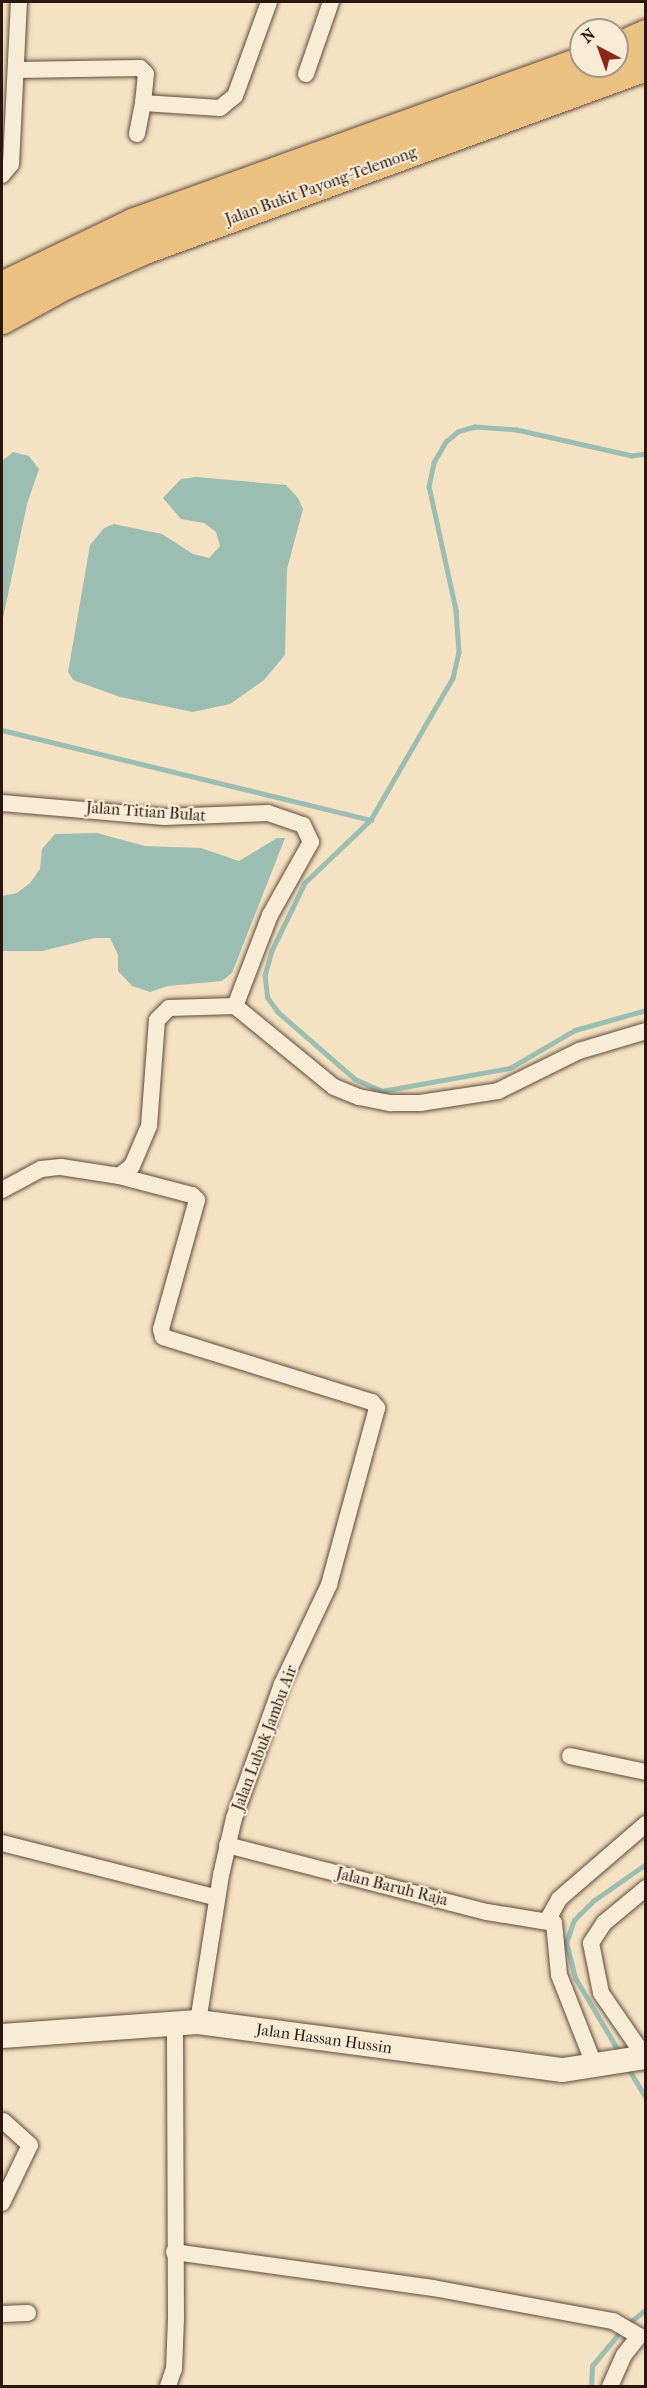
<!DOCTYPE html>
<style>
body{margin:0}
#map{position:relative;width:647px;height:2388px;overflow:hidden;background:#f5e2c2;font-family:"IM FELL French Canon",serif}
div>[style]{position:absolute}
.water>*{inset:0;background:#9cbeb2}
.stream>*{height:4.5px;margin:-2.25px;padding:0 2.25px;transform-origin:2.25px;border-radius:2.25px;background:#9cbeb2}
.roads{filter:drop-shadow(0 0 2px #5e4a3c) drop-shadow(0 0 2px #5e4a3c)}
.street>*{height:16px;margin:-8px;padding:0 8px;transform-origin:8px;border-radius:8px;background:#f8ecd7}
.secondary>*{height:24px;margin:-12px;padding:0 12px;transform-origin:12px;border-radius:12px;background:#f8ecd7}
.highway>*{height:30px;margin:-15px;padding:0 15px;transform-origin:15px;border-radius:15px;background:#eac181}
span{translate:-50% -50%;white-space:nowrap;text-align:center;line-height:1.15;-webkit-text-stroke:4.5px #f8ecd7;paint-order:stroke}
.street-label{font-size:16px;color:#2b1710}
.frame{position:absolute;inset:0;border:3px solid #2b1710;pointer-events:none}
.north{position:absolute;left:569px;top:18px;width:60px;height:60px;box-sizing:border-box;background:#f8ecd7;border:2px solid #a69787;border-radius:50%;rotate:319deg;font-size:16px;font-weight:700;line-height:24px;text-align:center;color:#2b1710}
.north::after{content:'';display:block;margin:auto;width:21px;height:27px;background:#8f2418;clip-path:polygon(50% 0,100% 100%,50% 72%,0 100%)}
</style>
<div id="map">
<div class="water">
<div style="clip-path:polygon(13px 452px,29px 456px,39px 469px,27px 504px,2px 623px,2px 461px)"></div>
<div style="clip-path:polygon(196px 477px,286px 485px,298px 498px,303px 509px,287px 569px,285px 655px,264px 680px,230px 704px,193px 712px,120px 697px,73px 680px,68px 672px,90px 545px,104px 528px,114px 524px,162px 534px,193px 554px,209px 558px,220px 546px,216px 532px,204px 523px,181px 519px,163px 498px,181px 479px)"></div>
<div style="clip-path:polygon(97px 833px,145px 846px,201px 848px,239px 861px,277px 838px,285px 838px,232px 973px,222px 981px,168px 986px,150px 992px,132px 986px,118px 971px,118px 955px,110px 938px,95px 938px,42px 951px,2px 951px,2px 896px,17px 893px,30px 883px,40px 869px,42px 849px,55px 834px)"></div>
</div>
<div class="stream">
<div style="left:646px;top:454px;width:14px;rotate:172deg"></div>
<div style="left:632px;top:456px;width:118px;rotate:-167.3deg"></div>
<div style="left:517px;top:430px;width:42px;rotate:-175.9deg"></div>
<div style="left:475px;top:427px;width:18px;rotate:164deg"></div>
<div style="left:458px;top:432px;width:16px;rotate:140deg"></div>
<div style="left:446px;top:442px;width:24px;rotate:120deg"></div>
<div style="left:434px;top:463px;width:24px;rotate:102deg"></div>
<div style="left:429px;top:486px;width:127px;rotate:77.7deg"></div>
<div style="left:456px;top:610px;width:42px;rotate:85.9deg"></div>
<div style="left:459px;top:652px;width:27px;rotate:103deg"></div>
<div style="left:453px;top:678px;width:164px;rotate:120deg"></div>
<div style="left:371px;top:820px;width:91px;rotate:136.3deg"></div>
<div style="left:305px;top:883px;width:76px;rotate:115.9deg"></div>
<div style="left:272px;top:951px;width:25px;rotate:106deg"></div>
<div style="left:265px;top:975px;width:23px;rotate:83deg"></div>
<div style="left:268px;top:998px;width:17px;rotate:54deg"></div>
<div style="left:278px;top:1012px;width:102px;rotate:41deg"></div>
<div style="left:355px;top:1079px;width:30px;rotate:24deg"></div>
<div style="left:382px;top:1091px;width:130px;rotate:-10.2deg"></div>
<div style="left:510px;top:1068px;width:75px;rotate:-30.3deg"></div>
<div style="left:575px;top:1030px;width:74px;rotate:-15.7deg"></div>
<div style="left:2px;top:730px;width:380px;rotate:13.7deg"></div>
<div style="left:620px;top:2054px;width:88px;rotate:-120.6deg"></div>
<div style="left:575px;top:1978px;width:36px;rotate:-104deg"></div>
<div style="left:566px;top:1943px;width:24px;rotate:-71deg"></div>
<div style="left:574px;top:1920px;width:27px;rotate:-45deg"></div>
<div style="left:593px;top:1901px;width:65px;rotate:-34.9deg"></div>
<div style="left:627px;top:2066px;width:37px;rotate:59deg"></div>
<div style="left:627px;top:2325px;width:25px;rotate:-40deg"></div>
<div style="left:591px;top:2386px;width:20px;rotate:-87deg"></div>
<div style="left:592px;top:2366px;width:45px;rotate:-50.4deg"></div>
</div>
<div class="roads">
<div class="street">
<div style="left:16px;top:70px;width:124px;rotate:-0.9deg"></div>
<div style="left:140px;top:68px;width:8px;rotate:45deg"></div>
<div style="left:146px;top:74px;width:29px;rotate:96deg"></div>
<div style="left:143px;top:103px;width:77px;rotate:3.7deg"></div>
<div style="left:220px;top:108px;width:19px;rotate:-39deg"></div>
<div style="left:235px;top:96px;width:100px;rotate:-70.1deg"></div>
<div style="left:306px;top:74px;width:76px;rotate:-70.9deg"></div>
<div style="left:137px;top:134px;width:32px;rotate:-79deg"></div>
<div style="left:2px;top:175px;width:14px;rotate:-51deg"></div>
<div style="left:11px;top:164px;width:162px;rotate:-87.2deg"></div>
<div style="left:2px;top:803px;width:163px;rotate:4.9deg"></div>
<div style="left:164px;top:817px;width:104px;rotate:-2.2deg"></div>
<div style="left:268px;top:813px;width:37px;rotate:19deg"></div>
<div style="left:303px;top:825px;width:19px;rotate:65deg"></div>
<div style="left:311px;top:842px;width:84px;rotate:119.3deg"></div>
<div style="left:270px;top:915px;width:97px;rotate:111deg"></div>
<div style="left:119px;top:1176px;width:75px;rotate:14.6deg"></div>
<div style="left:192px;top:1195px;width:7px;rotate:45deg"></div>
<div style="left:197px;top:1200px;width:134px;rotate:105.6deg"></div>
<div style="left:161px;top:1329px;width:8px;rotate:76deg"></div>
<div style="left:163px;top:1337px;width:219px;rotate:17.3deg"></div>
<div style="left:372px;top:1402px;width:8px;rotate:50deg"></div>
<div style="left:377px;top:1408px;width:183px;rotate:105.2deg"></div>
<div style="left:329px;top:1585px;width:110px;rotate:115.4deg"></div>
<div style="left:282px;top:1684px;width:142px;rotate:109.7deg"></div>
<div style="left:234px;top:1818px;width:58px;rotate:102.8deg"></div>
<div style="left:221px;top:1875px;width:149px;rotate:98.9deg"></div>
<div style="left:2px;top:1190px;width:44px;rotate:-28.3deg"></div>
<div style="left:41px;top:1169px;width:20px;rotate:-6deg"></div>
<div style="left:61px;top:1167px;width:59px;rotate:8.8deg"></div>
<div style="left:119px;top:1176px;width:16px;rotate:-38deg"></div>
<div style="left:132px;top:1166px;width:43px;rotate:-67deg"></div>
<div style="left:149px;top:1126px;width:106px;rotate:-85.7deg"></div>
<div style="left:157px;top:1020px;width:17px;rotate:-45deg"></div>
<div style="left:169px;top:1008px;width:66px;rotate:-1.7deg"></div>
<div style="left:235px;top:1006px;width:128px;rotate:39.3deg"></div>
<div style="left:334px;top:1087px;width:27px;rotate:22deg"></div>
<div style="left:359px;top:1097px;width:33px;rotate:11deg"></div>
<div style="left:391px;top:1103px;width:29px"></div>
<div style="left:420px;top:1103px;width:79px;rotate:-8.7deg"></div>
<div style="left:498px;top:1091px;width:90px;rotate:-26.3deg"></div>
<div style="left:579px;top:1051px;width:70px;rotate:-16.6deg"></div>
<div style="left:570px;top:1756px;width:78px;rotate:11.9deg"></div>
<div style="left:2px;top:1843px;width:222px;rotate:14.3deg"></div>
<div style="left:227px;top:1845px;width:268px;rotate:14.5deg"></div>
<div style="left:487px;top:1912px;width:68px;rotate:9.3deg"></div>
<div style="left:554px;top:1923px;width:52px;rotate:84.5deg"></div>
<div style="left:559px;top:1975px;width:99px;rotate:68.6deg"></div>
<div style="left:547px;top:1921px;width:25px;rotate:-61deg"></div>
<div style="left:559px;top:1899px;width:115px;rotate:-40.8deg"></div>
<div style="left:645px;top:2057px;width:78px;rotate:-124.5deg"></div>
<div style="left:601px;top:1993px;width:51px;rotate:-101.3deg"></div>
<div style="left:591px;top:1943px;width:24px;rotate:-57deg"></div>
<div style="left:604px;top:1923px;width:55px;rotate:-39.8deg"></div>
<div style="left:2px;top:2203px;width:64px;rotate:-64.2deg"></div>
<div style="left:30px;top:2145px;width:36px;rotate:-138deg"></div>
<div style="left:174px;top:2252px;width:261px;rotate:7.9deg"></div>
<div style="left:433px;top:2288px;width:183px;rotate:10.4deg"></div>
<div style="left:613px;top:2321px;width:30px;rotate:30deg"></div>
<div style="left:639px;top:2336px;width:24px;rotate:128deg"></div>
<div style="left:624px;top:2355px;width:34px;rotate:114deg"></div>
<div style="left:2px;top:2314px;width:26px;rotate:-2deg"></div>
<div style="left:168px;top:2386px;width:18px;rotate:-71deg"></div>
<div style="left:174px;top:2369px;width:50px;rotate:-87.7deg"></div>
<div style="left:176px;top:2319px;width:294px;rotate:-90.2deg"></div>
</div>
<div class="secondary">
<div style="left:2px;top:2036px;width:196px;rotate:-4.1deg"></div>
<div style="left:198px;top:2022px;width:368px;rotate:7.5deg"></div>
<div style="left:563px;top:2070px;width:84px;rotate:-8.9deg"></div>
</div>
<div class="highway">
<div style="left:617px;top:48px;width:32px;rotate:-24deg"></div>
<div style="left:2px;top:287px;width:148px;rotate:-25.7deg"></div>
<div style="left:135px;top:223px;width:474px;rotate:-19.8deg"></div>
<div style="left:2px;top:319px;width:71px;rotate:-28.7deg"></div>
<div style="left:64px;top:285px;width:89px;rotate:-24deg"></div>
<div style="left:145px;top:249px;width:533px;rotate:-20.07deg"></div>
</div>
</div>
<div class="street-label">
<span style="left:321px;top:186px;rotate:-20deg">Jalan Bukit Payong-Telemong</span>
<span style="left:146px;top:812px;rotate:4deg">Jalan Titian Bulat</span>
<span style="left:265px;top:1738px;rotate:-69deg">Jalan Lubuk Jambu Air</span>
<span style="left:392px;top:1887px;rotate:14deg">Jalan Baruh Raja</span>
<span style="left:324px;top:2039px;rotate:8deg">Jalan Hassan Hussin</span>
</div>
<div class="frame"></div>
<div class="north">N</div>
</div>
